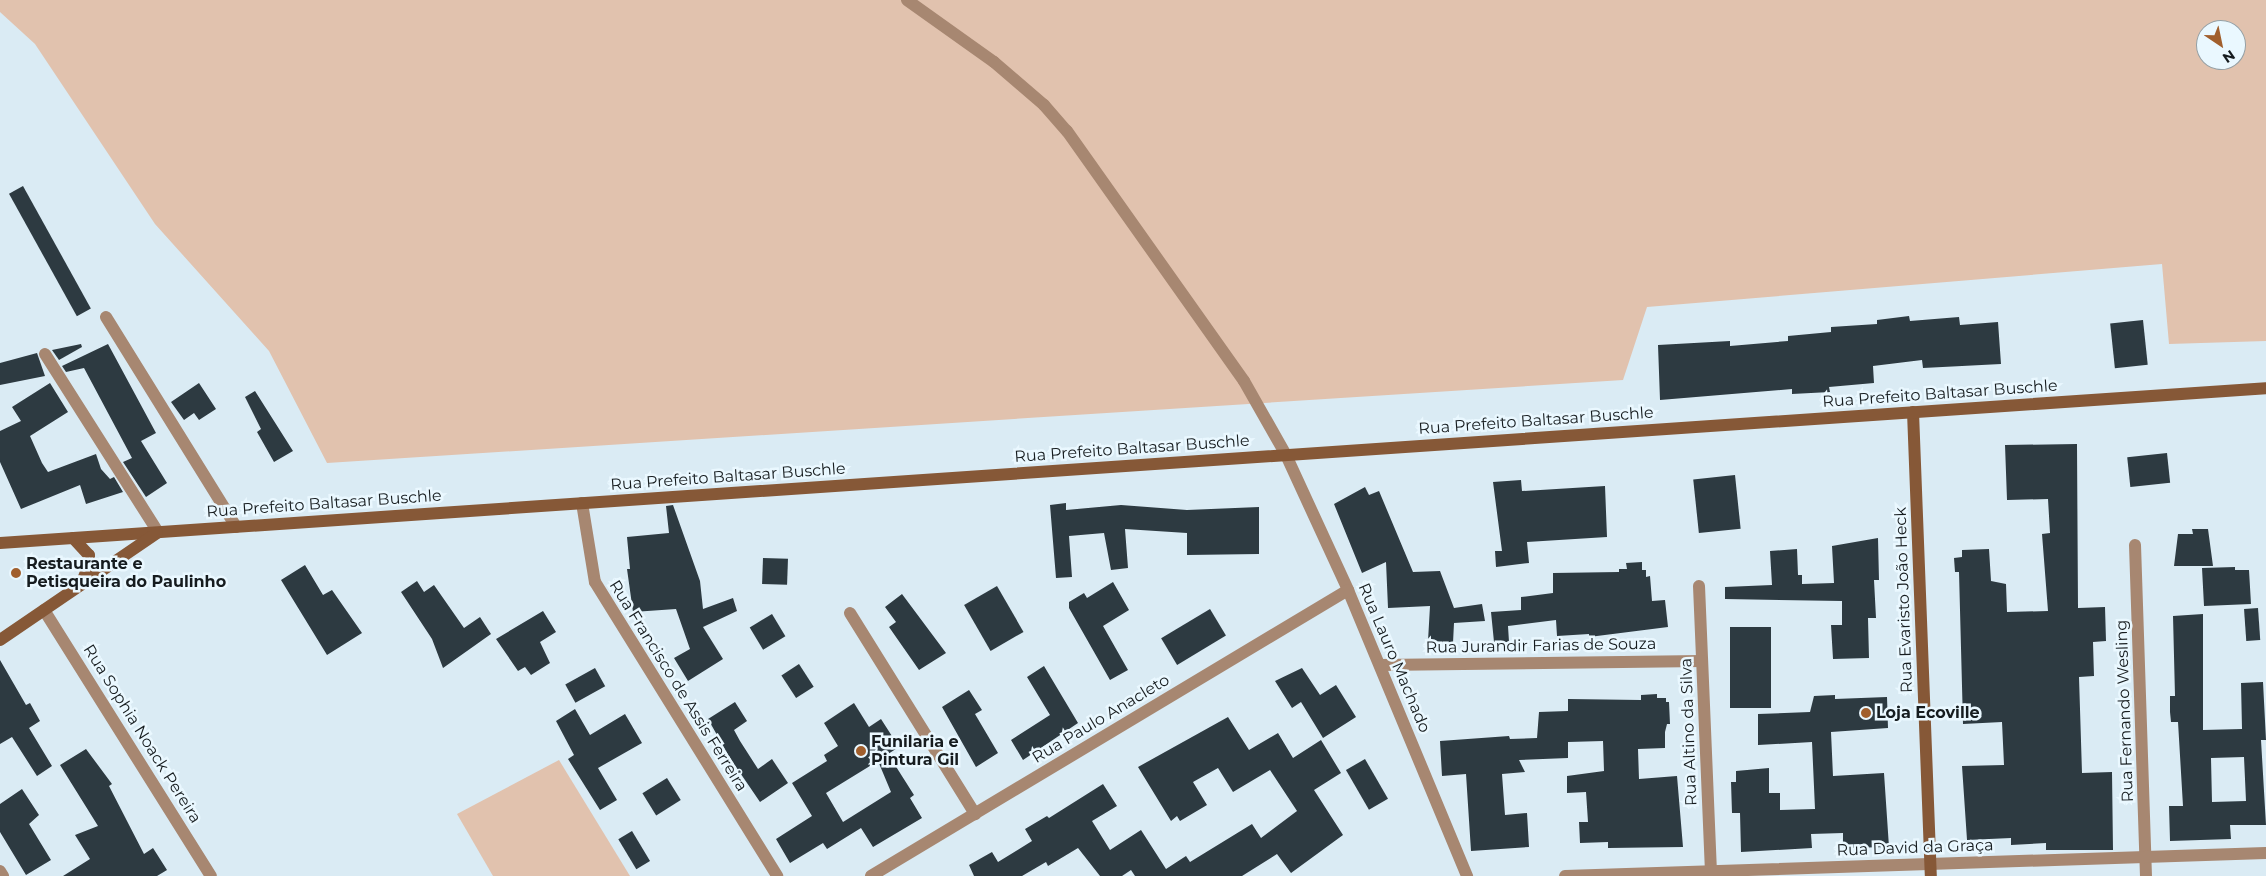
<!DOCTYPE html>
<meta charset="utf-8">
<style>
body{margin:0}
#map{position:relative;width:2266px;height:876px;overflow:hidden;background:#daebf4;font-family:Montserrat,sans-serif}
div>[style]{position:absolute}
.green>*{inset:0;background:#e1c2ae}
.building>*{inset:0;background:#2d3a41;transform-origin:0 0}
.street>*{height:12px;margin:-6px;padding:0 6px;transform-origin:6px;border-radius:6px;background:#a78771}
.secondary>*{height:12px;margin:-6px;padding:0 6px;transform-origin:6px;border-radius:6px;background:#865837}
.dots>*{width:14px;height:14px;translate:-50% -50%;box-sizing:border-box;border:2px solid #eaf8ff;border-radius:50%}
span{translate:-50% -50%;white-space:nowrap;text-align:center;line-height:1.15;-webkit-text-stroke:5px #eaf8ff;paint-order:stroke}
.street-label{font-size:16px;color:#161c1f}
.poi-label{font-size:16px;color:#161c1f;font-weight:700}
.left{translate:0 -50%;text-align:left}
.north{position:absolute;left:2196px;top:20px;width:50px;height:50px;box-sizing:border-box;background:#eaf8ff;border:1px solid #95a0a5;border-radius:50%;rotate:146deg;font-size:14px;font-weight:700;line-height:20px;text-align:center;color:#161c1f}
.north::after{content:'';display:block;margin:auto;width:18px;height:22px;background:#a15f2d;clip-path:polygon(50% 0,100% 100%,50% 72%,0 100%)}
</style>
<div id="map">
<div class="green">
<div style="clip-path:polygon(evenodd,0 0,2266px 0,2266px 341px,2169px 344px,2162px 264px,1647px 307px,1623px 380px,327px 463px,269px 351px,155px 224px,35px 44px,0 12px,0 0,2206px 30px,2236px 30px,2236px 60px,2206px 60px,2206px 30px)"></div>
<div style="clip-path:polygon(559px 760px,630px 876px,493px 876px,457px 814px)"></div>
</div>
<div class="building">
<div style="left:23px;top:186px;width:140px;height:16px;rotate:61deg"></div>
<div style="clip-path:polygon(1909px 316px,1910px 321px,1959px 317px,1960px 325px,1998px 322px,2001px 364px,1923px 368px,1922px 360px,1873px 366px,1874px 383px,1829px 387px,1830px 392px,1792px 394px,1792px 389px,1660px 400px,1658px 345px,1730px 341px,1730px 346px,1788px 341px,1788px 336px,1831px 332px,1831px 327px,1877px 324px,1877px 320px)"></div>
<div style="left:2143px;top:320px;width:45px;height:33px;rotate:84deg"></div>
<div style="clip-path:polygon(81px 344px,82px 347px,59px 360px,52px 350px)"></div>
<div style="clip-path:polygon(108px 344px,156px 433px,141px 441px,167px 483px,146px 497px,123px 462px,132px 458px,84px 368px,66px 372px,62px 366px)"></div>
<div style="clip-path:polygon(37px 353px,45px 376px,0 385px,0 363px)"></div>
<div style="clip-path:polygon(50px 383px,68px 412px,30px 436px,42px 463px,48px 472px,96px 454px,101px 469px,110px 479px,114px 477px,123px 492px,86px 504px,80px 485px,21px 509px,0 462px,0 431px,21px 421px,12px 407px)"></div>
<div style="clip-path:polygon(199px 383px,216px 409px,199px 420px,194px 413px,184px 420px,171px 402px)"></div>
<div style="clip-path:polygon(255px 391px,293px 451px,274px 462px,257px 432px,261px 429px,245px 397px)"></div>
<div style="clip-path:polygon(2077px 444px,2078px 608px,2105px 607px,2106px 641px,2093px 642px,2094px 676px,2079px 677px,2082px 773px,2112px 772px,2113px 850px,2046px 850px,2046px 843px,2011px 845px,2011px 838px,1967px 840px,1962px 766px,2004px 765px,2002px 722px,1963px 724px,1959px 572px,1955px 572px,1954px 558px,1962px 557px,1962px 550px,1989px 549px,1991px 581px,2006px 584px,2007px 612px,2048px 611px,2042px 534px,2050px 533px,2048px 499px,2007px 500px,2005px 445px)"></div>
<div style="left:2167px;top:453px;width:30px;height:40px;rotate:84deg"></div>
<div style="left:1735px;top:475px;width:54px;height:42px;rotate:84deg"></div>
<div style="clip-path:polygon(1521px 480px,1522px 491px,1605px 486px,1607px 537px,1527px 542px,1529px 563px,1496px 567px,1495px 551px,1502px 551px,1493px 482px)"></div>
<div style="clip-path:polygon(1365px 487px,1369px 495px,1379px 491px,1413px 572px,1440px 571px,1454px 608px,1482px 604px,1485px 621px,1454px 623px,1453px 643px,1428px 641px,1430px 606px,1388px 608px,1386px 562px,1362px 573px,1334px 504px)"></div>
<div style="clip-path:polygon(1066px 503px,1066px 510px,1121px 505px,1187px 510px,1259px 507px,1259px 554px,1187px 555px,1187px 533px,1125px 529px,1128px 568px,1111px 570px,1104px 533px,1069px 536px,1072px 577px,1056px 578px,1050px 505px)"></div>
<div style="clip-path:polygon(673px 505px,700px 581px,703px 609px,733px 598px,737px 611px,703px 627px,723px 659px,688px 681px,674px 658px,690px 649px,676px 609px,633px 612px,627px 569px,630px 569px,627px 537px,669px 533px,666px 506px)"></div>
<div style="clip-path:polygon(2192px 529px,2208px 529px,2213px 566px,2174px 566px,2178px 534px,2193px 534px)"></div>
<div style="clip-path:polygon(1878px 538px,1879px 580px,1874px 580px,1876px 618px,1868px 618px,1869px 658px,1833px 659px,1831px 625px,1842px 625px,1842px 601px,1725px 599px,1725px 587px,1772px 585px,1770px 551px,1797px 549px,1798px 575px,1802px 575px,1802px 584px,1834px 583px,1832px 546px)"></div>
<div style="left:763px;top:558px;width:25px;height:26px;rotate:2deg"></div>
<div style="clip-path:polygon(1642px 562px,1642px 570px,1646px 570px,1646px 577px,1650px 576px,1652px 601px,1665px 600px,1668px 627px,1589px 637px,1589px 634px,1557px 636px,1556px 620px,1508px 626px,1509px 642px,1494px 642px,1491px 612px,1521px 610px,1521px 597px,1553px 593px,1553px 573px,1619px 572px,1619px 569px,1627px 569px,1626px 563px)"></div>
<div style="clip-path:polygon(305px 565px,323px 595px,332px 590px,362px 633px,327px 655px,281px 580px)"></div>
<div style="clip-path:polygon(2235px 567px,2235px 570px,2249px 570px,2251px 604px,2204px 606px,2202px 568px)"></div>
<div style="clip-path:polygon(417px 581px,424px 592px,434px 585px,464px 628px,480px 617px,491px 634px,443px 668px,432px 639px,401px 592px)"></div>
<div style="clip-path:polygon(1113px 582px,1129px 610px,1103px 626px,1128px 670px,1110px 680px,1069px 608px,1069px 602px,1084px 593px,1087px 598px)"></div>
<div style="left:997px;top:586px;width:53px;height:38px;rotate:60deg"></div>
<div style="clip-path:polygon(902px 594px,946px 653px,919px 670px,889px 627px,896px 622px,885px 607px)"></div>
<div style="left:2258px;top:608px;width:32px;height:14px;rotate:86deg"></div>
<div style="left:1210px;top:609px;width:31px;height:57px;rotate:59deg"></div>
<div style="clip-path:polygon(543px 611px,556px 632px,540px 642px,550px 663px,531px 675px,525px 667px,518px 671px,496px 639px)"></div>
<div style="left:772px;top:614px;width:26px;height:26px;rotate:59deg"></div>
<div style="clip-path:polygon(evenodd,2203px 614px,2203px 730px,2242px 729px,2241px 683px,2263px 682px,2266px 740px,2261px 740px,2266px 825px,2230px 825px,2231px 839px,2170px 841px,2169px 806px,2183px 806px,2178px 722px,2171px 722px,2170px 712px,2170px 696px,2175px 696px,2173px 616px,2203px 614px,2244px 757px,2246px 801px,2212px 802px,2211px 758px,2244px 757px)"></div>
<div style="left:1771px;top:627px;width:81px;height:41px;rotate:90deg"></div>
<div style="clip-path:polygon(0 660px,26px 705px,30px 703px,40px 721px,29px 728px,52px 766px,37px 776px,12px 737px,0 744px)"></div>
<div style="left:799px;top:664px;width:27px;height:21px;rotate:57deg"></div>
<div style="clip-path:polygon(1044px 666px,1078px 723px,1023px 760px,1011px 740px,1050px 715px,1027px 677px)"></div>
<div style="left:595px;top:668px;width:21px;height:34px;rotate:61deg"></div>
<div style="clip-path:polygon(1302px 668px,1320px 695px,1336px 685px,1356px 717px,1323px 738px,1301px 702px,1292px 708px,1275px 681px)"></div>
<div style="clip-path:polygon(969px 690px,982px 710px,975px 714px,998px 753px,976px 767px,942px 707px)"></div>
<div style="clip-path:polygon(1657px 694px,1657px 698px,1666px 698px,1666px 702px,1669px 702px,1670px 724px,1667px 724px,1665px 732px,1665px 748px,1638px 749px,1639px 779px,1677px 776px,1683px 847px,1608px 848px,1608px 842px,1580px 843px,1579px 822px,1588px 822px,1586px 792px,1567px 793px,1567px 776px,1604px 771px,1603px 741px,1568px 742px,1568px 758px,1519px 760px,1525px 772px,1502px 774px,1505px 815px,1527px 813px,1529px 847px,1471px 851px,1466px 774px,1442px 776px,1440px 741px,1509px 736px,1510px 739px,1537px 738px,1539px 712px,1568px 711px,1568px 699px,1641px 700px,1641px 695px)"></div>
<div style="clip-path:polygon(1835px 695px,1835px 699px,1887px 697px,1888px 728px,1831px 732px,1833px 776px,1884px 773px,1889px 847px,1843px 848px,1843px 833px,1811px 834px,1812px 848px,1741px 852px,1740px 813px,1732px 813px,1731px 782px,1736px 782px,1736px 771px,1769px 768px,1769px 793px,1780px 793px,1780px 810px,1815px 809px,1812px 742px,1758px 745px,1758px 714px,1810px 712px,1814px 696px)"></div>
<div style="clip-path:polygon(735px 702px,747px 721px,734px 730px,740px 741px,758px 769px,772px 759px,788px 783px,760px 802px,730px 758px,708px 719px)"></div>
<div style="clip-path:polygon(evenodd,854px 703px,869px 727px,881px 719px,899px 747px,888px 754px,914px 795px,910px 798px,922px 818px,873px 847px,861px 828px,827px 849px,823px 843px,790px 863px,776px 839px,812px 816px,792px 783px,827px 761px,824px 755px,838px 746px,824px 723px,854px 703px,878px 761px,891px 792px,843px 822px,826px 793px,878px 761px)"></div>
<div style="clip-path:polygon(575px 709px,590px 735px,625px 714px,642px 743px,598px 768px,617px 800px,600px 810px,568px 759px,574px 755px,556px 721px)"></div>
<div style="clip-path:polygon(1228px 717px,1249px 750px,1278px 733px,1293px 758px,1321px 740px,1341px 773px,1314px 790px,1343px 835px,1291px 873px,1277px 854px,1242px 876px,1135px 876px,1131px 870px,1122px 876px,1100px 876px,1078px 848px,1048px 866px,1046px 862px,1022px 876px,974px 876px,969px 865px,992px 852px,998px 862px,1032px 841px,1025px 829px,1047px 816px,1049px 818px,1103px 784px,1117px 806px,1092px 821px,1110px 850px,1141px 830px,1166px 869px,1186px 856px,1190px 862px,1252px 824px,1261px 838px,1297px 811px,1270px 770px,1233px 792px,1218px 768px,1193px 782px,1207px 805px,1180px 821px,1177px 816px,1171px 821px,1138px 767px)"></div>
<div style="clip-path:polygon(86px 749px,112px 784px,109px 786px,144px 854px,153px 848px,167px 870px,157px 876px,63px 876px,90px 859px,75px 835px,98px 826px,60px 765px)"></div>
<div style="left:1365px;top:759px;width:46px;height:22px;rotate:60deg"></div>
<div style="left:667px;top:778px;width:26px;height:29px;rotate:58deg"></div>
<div style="clip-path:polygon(22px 789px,39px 815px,29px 824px,51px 860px,26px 875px,0 832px,0 804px)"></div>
<div style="left:632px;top:831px;width:35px;height:16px;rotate:59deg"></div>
</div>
<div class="street">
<div style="left:907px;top:0;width:107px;rotate:35.5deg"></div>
<div style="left:994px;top:62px;width:66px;rotate:40.7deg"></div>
<div style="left:1044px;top:105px;width:35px;rotate:49deg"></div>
<div style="left:1067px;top:131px;width:306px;rotate:54.7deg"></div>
<div style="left:1244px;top:381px;width:85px;rotate:60.4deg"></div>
<div style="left:1286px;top:455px;width:149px;rotate:65.3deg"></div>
<div style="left:1348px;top:590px;width:310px;rotate:67.4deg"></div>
<div style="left:106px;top:317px;width:247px;rotate:58.2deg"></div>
<div style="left:45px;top:354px;width:211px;rotate:57.6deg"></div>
<div style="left:582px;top:503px;width:80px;rotate:80.7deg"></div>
<div style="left:595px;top:582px;width:346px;rotate:58.2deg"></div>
<div style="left:2135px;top:545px;width:331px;rotate:88.1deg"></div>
<div style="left:1699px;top:586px;width:290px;rotate:87.6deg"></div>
<div style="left:44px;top:610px;width:314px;rotate:57.9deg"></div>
<div style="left:850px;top:613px;width:237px;rotate:58.1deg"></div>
<div style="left:1380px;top:665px;width:322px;rotate:-0.7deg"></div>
<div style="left:0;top:871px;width:6px;rotate:59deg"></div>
<div style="left:871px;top:876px;width:556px;rotate:-30.95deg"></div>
<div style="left:1565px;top:876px;width:701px;rotate:-1.88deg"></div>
</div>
<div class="secondary">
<div style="left:1913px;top:412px;width:464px;rotate:87.8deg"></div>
<div style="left:73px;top:538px;width:23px;rotate:47deg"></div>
<div style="left:89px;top:555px;width:9px;rotate:90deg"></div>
<div style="left:89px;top:564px;width:22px;rotate:111deg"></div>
<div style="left:0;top:543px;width:2271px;rotate:-3.91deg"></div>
<div style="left:0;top:640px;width:190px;rotate:-34.3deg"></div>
</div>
<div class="dots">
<div style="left:16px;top:573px;background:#a15f2d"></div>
<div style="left:1866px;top:713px;background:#a15f2d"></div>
<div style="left:861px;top:751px;background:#a15f2d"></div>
</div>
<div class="street-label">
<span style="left:1940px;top:394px;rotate:-4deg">Rua Prefeito Baltasar Buschle</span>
<span style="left:1536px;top:421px;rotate:-4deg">Rua Prefeito Baltasar Buschle</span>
<span style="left:1132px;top:449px;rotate:-4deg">Rua Prefeito Baltasar Buschle</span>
<span style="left:728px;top:477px;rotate:-4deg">Rua Prefeito Baltasar Buschle</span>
<span style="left:324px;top:504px;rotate:-4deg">Rua Prefeito Baltasar Buschle</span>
<span style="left:1904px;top:600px;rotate:-92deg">Rua Evaristo João Heck</span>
<span style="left:1541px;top:646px;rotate:-1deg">Rua Jurandir Farias de Souza</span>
<span style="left:1394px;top:658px;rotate:67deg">Rua Lauro Machado</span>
<span style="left:678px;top:686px;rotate:58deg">Rua Francisco de Assis Ferreira</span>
<span style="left:2125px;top:711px;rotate:-92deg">Rua Fernando Wesling</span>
<span style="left:1101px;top:719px;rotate:-31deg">Rua Paulo Anacleto</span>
<span style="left:1689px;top:732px;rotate:-92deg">Rua Altino da Silva</span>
<span style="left:142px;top:734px;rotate:58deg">Rua Sophia Noack Pereira</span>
<span style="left:1915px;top:848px;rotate:-2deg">Rua David da Graça</span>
</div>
<div class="poi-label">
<span class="left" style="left:26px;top:573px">Restaurante e<br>Petisqueira do Paulinho</span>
<span class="left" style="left:1876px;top:713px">Loja Ecoville</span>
<span class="left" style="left:871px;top:751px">Funilaria e<br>Pintura Gil</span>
</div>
<div class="north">N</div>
</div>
